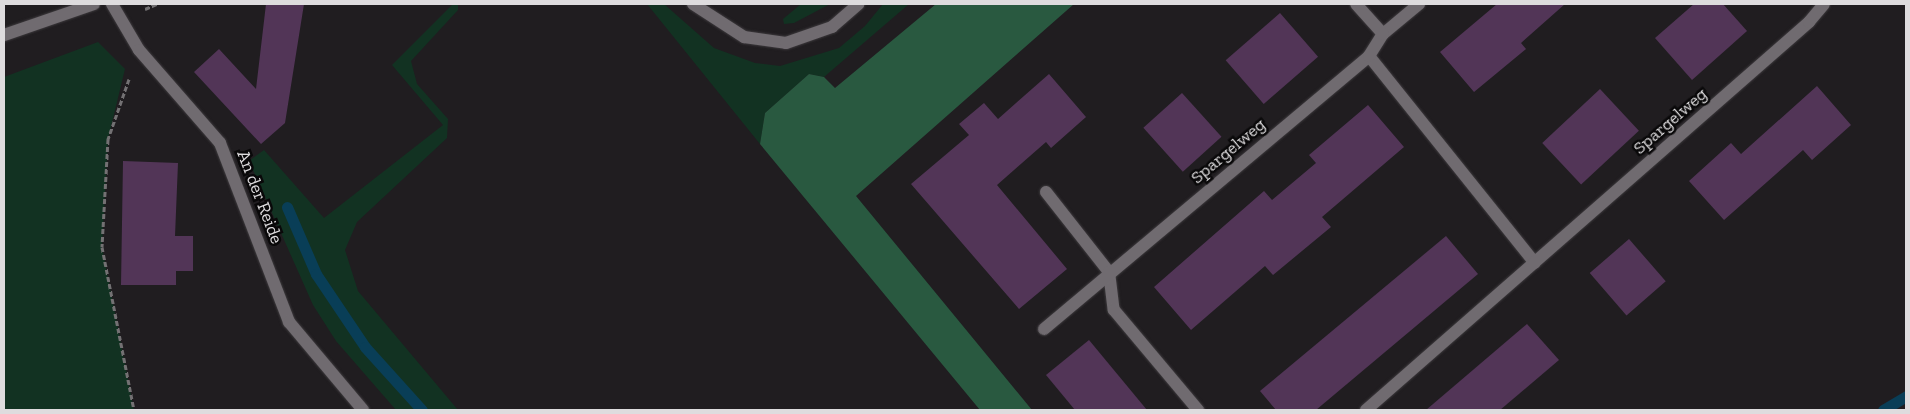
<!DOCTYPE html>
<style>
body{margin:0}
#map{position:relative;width:1910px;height:414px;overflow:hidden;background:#201d20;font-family:"Zilla Slab",serif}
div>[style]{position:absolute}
.green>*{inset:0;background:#123222}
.forest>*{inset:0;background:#295940}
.stream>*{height:11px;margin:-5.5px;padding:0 5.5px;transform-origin:5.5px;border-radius:5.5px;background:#093e57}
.building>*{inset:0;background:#523557;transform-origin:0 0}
.path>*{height:3px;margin-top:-1.5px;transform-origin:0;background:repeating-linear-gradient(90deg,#737173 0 5px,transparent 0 7.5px)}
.roads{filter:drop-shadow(0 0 1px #3d3a3d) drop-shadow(0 0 1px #3d3a3d)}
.lane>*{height:12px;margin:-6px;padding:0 6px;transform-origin:6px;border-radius:6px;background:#706b70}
.street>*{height:12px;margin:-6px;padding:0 6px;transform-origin:6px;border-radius:6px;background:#706b70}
.secondary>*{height:12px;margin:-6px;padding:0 6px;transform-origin:6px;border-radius:6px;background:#706b70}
span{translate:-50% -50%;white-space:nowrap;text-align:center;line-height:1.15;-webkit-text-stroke:5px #090809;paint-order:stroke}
.street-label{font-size:18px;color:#dedcde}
.frame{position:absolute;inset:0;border:5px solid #dedcde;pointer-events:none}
</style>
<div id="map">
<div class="green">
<div style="clip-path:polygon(453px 4px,458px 4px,458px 10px,411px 61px,417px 84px,448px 119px,447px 138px,357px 222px,345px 250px,358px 291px,458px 410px,396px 410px,336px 341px,313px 305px,249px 161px,264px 150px,324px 218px,443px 125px,392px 65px)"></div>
<div style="clip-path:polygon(647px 4px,664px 4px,714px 48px,755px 63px,780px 66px,839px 48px,865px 26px,883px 4px,909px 4px,824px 77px,809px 74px,765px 113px,760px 144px)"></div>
<div style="clip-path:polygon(801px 4px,830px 4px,794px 23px,784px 24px,783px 19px)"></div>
<div style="clip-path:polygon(98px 42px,125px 69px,108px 139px,102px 247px,134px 410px,4px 410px,4px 77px)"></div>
</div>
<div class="forest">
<div style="clip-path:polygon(936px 4px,1074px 4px,856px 196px,1032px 410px,980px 410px,760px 144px,765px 113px,809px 74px,824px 77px,835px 88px)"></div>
</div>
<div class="stream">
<div style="left:287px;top:207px;width:73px;rotate:66.6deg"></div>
<div style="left:316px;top:274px;width:88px;rotate:56.1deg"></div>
<div style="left:365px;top:347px;width:85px;rotate:47.9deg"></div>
<div style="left:1883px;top:410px;width:27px;rotate:-31deg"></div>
</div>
<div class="building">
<div style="clip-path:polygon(266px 4px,304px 4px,285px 123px,261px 144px,194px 72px,219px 49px,256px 89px)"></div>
<div style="clip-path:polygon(1497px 4px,1565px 4px,1521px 43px,1526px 49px,1474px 92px,1440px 52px)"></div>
<div style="clip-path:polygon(1694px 4px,1723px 4px,1747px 31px,1692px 80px,1655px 38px)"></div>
<div style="left:1280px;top:13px;width:58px;height:72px;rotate:49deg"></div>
<div style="clip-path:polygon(1049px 74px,1086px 117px,1051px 148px,1046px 142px,997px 185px,1067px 269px,1019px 309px,911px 184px,969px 135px,959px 124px,984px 103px,998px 119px)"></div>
<div style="clip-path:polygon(1817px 86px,1851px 125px,1812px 160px,1803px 150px,1724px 220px,1689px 181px,1731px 143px,1741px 154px)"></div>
<div style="left:1600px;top:89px;width:57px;height:79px;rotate:47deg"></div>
<div style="left:1182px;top:93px;width:59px;height:52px;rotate:48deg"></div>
<div style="clip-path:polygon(1368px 105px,1404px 147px,1322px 217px,1331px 227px,1273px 275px,1265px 266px,1191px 330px,1154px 287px,1264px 191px,1272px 200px,1316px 163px,1309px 155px)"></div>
<div style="clip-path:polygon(123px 161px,178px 163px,175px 236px,193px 236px,193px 271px,176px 271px,176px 285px,121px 285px)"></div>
<div style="clip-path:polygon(1446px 236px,1478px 274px,1316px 410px,1276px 410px,1260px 391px)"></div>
<div style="left:1629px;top:239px;width:56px;height:52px;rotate:49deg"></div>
<div style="clip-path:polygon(1527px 324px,1559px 360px,1500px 410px,1426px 410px)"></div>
<div style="clip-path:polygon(1089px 340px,1147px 410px,1075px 410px,1046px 375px)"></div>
</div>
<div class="path">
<div style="left:145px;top:9px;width:13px;rotate:-23deg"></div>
<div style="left:129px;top:79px;width:64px;rotate:109.3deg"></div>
<div style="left:108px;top:139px;width:108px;rotate:93.2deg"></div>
<div style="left:102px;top:247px;width:166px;rotate:78.9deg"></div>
</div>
<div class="roads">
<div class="lane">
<div style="left:693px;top:4px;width:61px;rotate:32.9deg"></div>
<div style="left:744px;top:37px;width:42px;rotate:8.1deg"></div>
<div style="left:786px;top:43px;width:49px;rotate:-19.2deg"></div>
<div style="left:832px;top:27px;width:35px;rotate:-41deg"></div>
</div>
<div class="street">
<div style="left:112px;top:4px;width:53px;rotate:59.6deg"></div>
<div style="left:139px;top:50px;width:123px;rotate:48.9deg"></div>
<div style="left:220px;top:143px;width:192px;rotate:68.9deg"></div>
<div style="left:289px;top:322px;width:115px;rotate:49.9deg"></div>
<div style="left:1383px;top:34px;width:47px;rotate:-39.8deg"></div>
<div style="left:1369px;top:56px;width:265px;rotate:51.3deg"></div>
<div style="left:1046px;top:192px;width:102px;rotate:51.8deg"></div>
<div style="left:1109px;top:272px;width:38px;rotate:83deg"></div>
<div style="left:1114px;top:310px;width:131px;rotate:50deg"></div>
<div style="left:1044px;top:329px;width:424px;rotate:-40deg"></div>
<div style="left:1369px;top:56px;width:26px;rotate:-58deg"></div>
<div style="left:1383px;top:34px;width:40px;rotate:-132deg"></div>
<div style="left:1366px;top:410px;width:589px;rotate:-41.21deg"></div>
<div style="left:1809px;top:22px;width:23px;rotate:-50deg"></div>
</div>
<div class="secondary">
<div style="left:4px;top:35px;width:95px;rotate:-19deg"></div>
</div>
</div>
<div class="street-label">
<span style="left:1670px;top:121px;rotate:-41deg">Spargelweg</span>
<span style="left:1228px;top:151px;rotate:-40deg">Spargelweg</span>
<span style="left:260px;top:197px;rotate:69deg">An der Reide</span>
</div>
<div class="frame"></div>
</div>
